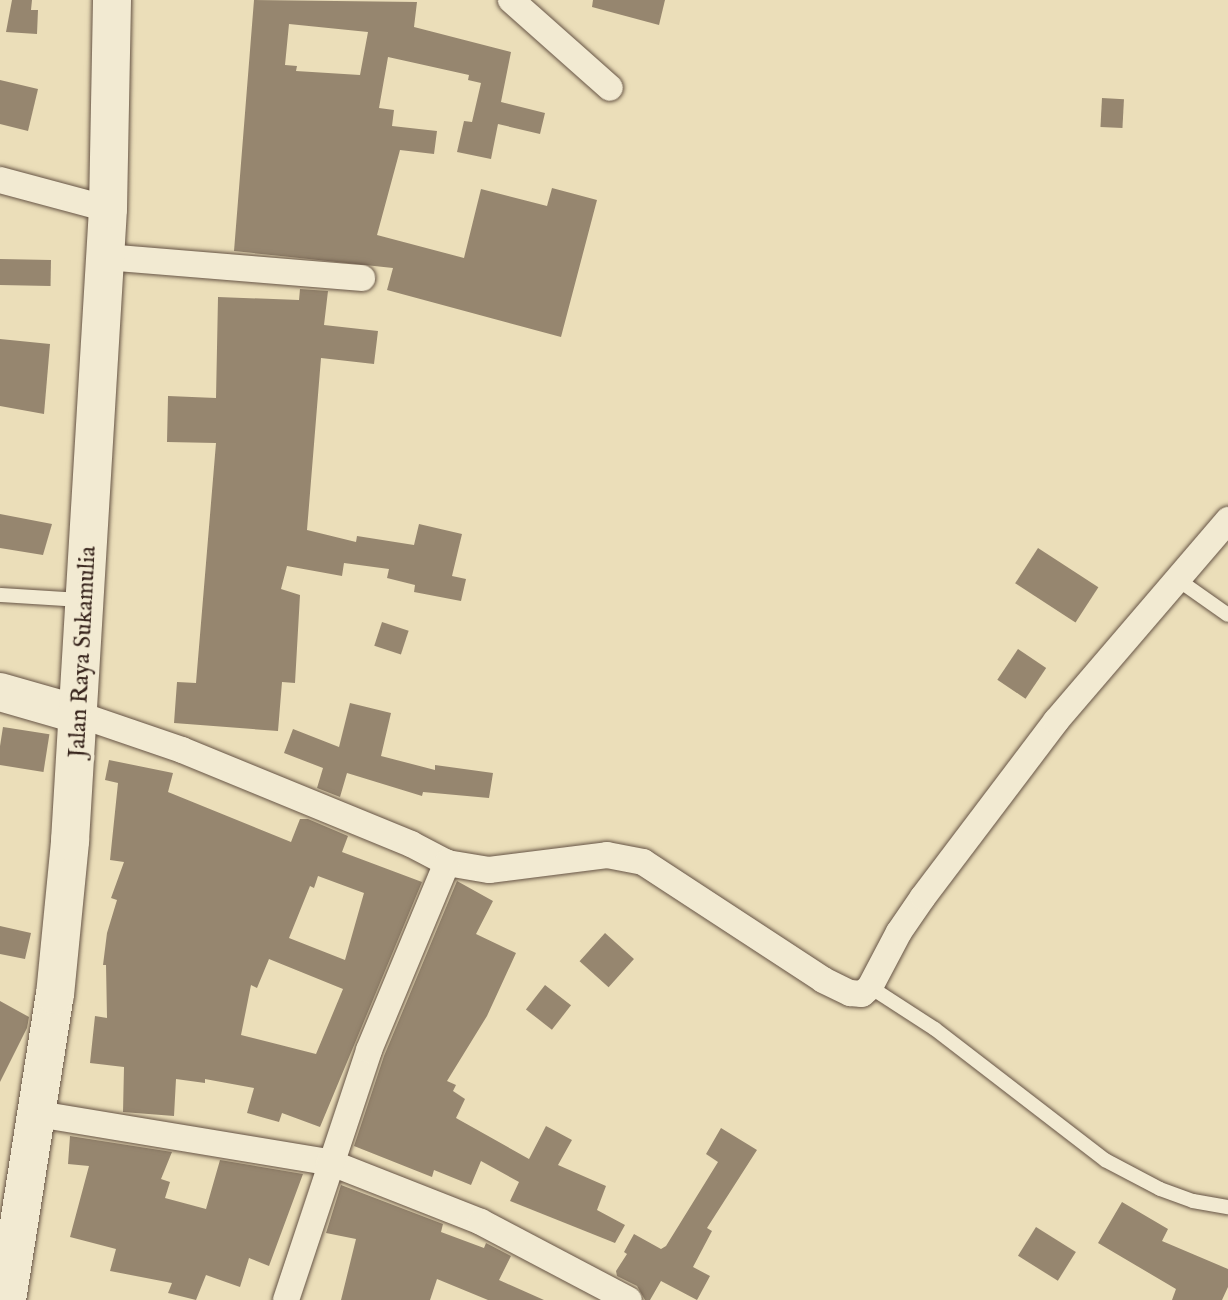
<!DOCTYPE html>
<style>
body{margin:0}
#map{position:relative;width:1228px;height:1300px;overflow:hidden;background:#ebdeb9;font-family:"IM FELL English",serif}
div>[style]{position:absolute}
.building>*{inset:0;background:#96866f;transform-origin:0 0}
.roads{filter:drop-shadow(0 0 2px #665445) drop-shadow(0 0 2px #665445)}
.lane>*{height:14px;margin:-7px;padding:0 7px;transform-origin:7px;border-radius:7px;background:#f2ead2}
.street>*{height:26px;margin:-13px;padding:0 13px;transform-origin:13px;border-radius:13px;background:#f2ead2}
.secondary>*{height:38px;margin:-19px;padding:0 19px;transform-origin:19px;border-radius:19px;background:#f2ead2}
span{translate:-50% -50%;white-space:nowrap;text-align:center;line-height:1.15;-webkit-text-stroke:7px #f2ead2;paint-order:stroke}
.street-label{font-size:24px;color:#39261e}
</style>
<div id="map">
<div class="building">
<div style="clip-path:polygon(12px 0,32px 0,31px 10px,38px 10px,37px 34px,6px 32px)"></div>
<div style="clip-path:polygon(evenodd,254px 0,417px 2px,414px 27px,511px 52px,501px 102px,545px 113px,540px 134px,498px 124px,491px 159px,457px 152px,464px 121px,472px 122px,481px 83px,468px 80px,469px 75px,388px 57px,379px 108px,394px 110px,392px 126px,437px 131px,434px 154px,400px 150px,377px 235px,464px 258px,481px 189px,547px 206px,552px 188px,597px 200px,561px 337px,387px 290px,393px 268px,234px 251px,254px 0,289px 24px,368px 32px,360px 75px,296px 71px,297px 66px,285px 65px,289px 24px)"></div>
<div style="clip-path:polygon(593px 0,665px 0,659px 25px,592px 7px)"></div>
<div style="clip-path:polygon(0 80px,38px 89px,28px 131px,0 124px)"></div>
<div style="left:1102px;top:98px;width:22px;height:29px;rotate:3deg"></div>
<div style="left:0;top:259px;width:51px;height:26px;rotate:1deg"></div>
<div style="clip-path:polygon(300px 289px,328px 291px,324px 325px,378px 331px,374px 364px,321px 358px,307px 530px,356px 542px,357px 536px,414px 545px,419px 524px,462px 534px,452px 576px,466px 579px,461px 601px,414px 592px,415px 585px,387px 578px,389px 569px,344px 563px,342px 576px,287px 566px,281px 589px,300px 595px,295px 683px,282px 682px,278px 731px,174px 723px,177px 682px,196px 683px,216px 443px,167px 442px,168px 396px,216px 398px,218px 297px,299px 300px)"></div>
<div style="clip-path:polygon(0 339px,50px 344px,44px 414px,0 406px)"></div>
<div style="clip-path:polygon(0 514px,52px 524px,43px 555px,0 548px)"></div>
<div style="left:1038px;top:548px;width:72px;height:42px;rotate:33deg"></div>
<div style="left:382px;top:622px;width:28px;height:25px;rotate:18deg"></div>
<div style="left:1018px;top:649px;width:34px;height:37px;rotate:34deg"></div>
<div style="clip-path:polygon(350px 703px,391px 713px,381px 756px,435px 770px,435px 765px,493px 773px,489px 798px,423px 792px,422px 796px,347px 773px,340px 797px,317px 788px,323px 768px,284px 753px,293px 729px,339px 747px)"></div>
<div style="left:3px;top:727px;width:47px;height:38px;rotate:9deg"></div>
<div style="clip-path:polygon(evenodd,109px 760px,173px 773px,168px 792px,291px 842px,300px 819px,308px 819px,348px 836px,342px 852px,422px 882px,320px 1127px,282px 1113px,279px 1122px,247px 1113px,254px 1088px,205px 1079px,205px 1083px,176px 1079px,174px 1116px,123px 1112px,124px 1067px,90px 1063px,95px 1016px,107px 1018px,106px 965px,103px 965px,107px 933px,117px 900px,111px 898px,124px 862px,110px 860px,118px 783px,105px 780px,109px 760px,318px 876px,364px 893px,345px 960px,289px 938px,310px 886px,314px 888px,318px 876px,109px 760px,269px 959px,343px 989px,316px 1054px,241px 1035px,251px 985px,257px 988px,269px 959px)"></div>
<div style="clip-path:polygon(457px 881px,493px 901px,476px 934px,516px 953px,487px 1016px,447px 1081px,456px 1085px,453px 1091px,465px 1099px,456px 1118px,529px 1159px,546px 1126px,572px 1140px,558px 1165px,606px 1186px,597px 1210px,625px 1225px,615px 1243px,510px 1201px,519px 1182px,481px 1161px,471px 1185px,434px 1170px,432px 1177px,354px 1146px,384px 1056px)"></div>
<div style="clip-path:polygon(0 926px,31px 933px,25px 959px,0 954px)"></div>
<div style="left:605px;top:933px;width:39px;height:38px;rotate:42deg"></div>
<div style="left:545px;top:985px;width:33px;height:31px;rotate:38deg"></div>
<div style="clip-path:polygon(0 1001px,29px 1017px,27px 1028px,0 1082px)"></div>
<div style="clip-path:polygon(721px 1128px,757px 1150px,707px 1228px,712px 1231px,693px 1267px,710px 1276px,697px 1300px,661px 1281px,650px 1300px,645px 1300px,637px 1286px,617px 1276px,616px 1271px,627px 1254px,624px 1252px,634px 1234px,661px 1249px,666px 1246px,718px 1162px,706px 1154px)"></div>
<div style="clip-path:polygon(70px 1136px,172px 1152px,161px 1179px,170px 1182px,165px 1198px,206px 1209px,220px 1160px,303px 1174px,269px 1266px,249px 1258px,240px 1287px,206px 1275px,196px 1300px,168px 1293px,172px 1283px,110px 1271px,116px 1249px,70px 1237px,89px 1166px,68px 1164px)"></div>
<div style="clip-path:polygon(341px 1185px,443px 1224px,441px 1232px,484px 1248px,486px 1243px,511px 1256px,499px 1280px,544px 1300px,488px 1300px,437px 1279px,430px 1300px,341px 1300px,356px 1239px,326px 1233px)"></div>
<div style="clip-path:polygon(1122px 1202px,1168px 1229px,1162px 1241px,1228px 1269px,1228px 1287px,1222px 1300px,1172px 1300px,1176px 1289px,1098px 1243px)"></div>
<div style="left:1036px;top:1227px;width:47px;height:34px;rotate:32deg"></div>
</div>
<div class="roads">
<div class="lane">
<div style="left:1177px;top:579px;width:62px;rotate:35.2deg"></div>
<div style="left:0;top:595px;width:82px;rotate:3.5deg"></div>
<div style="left:870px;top:987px;width:77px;rotate:32.9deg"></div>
<div style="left:935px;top:1029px;width:215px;rotate:37.6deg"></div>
<div style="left:1105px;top:1160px;width:62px;rotate:27.8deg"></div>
<div style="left:1160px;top:1189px;width:35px;rotate:20deg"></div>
<div style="left:1193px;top:1201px;width:36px;rotate:10deg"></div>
</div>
<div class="street">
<div style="left:511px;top:0;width:132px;rotate:41.6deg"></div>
<div style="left:0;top:180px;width:112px;rotate:15deg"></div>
<div style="left:106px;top:257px;width:257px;rotate:4.7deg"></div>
<div style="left:80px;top:715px;width:108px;rotate:18.9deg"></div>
<div style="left:182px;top:750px;width:248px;rotate:22.3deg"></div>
<div style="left:411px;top:844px;width:41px;rotate:27.8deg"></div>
<div style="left:447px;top:863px;width:43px;rotate:9.5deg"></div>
<div style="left:489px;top:870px;width:119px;rotate:-7.2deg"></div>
<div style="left:607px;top:855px;width:37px;rotate:11deg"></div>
<div style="left:643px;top:862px;width:215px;rotate:33.2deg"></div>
<div style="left:823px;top:980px;width:30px;rotate:26deg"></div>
<div style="left:850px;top:993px;width:12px;rotate:5deg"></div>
<div style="left:862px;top:994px;width:11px;rotate:-41deg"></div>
<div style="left:870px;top:987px;width:62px;rotate:-62.2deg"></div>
<div style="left:899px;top:932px;width:42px;rotate:-55.6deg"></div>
<div style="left:923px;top:897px;width:221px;rotate:-52.9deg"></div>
<div style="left:1056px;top:721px;width:265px;rotate:-49.4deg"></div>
<div style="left:38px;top:1114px;width:295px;rotate:9.4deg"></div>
<div style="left:329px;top:1162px;width:163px;rotate:21.5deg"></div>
<div style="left:481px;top:1222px;width:167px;rotate:27.8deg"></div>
<div style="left:286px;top:1300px;width:263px;rotate:-71.6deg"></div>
<div style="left:369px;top:1050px;width:203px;rotate:-67.4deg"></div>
</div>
<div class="secondary">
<div style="left:0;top:692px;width:83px;rotate:16deg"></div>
<div style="left:7px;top:1300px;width:309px;rotate:-81.1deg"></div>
<div style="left:55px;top:995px;width:155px;rotate:-84.4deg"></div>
<div style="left:70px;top:841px;width:633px;rotate:-86.56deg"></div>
<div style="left:108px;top:209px;width:209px;rotate:-88.9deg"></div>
</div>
</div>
<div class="street-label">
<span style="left:83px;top:652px;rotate:-87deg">Jalan Raya Sukamulia</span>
</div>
</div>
